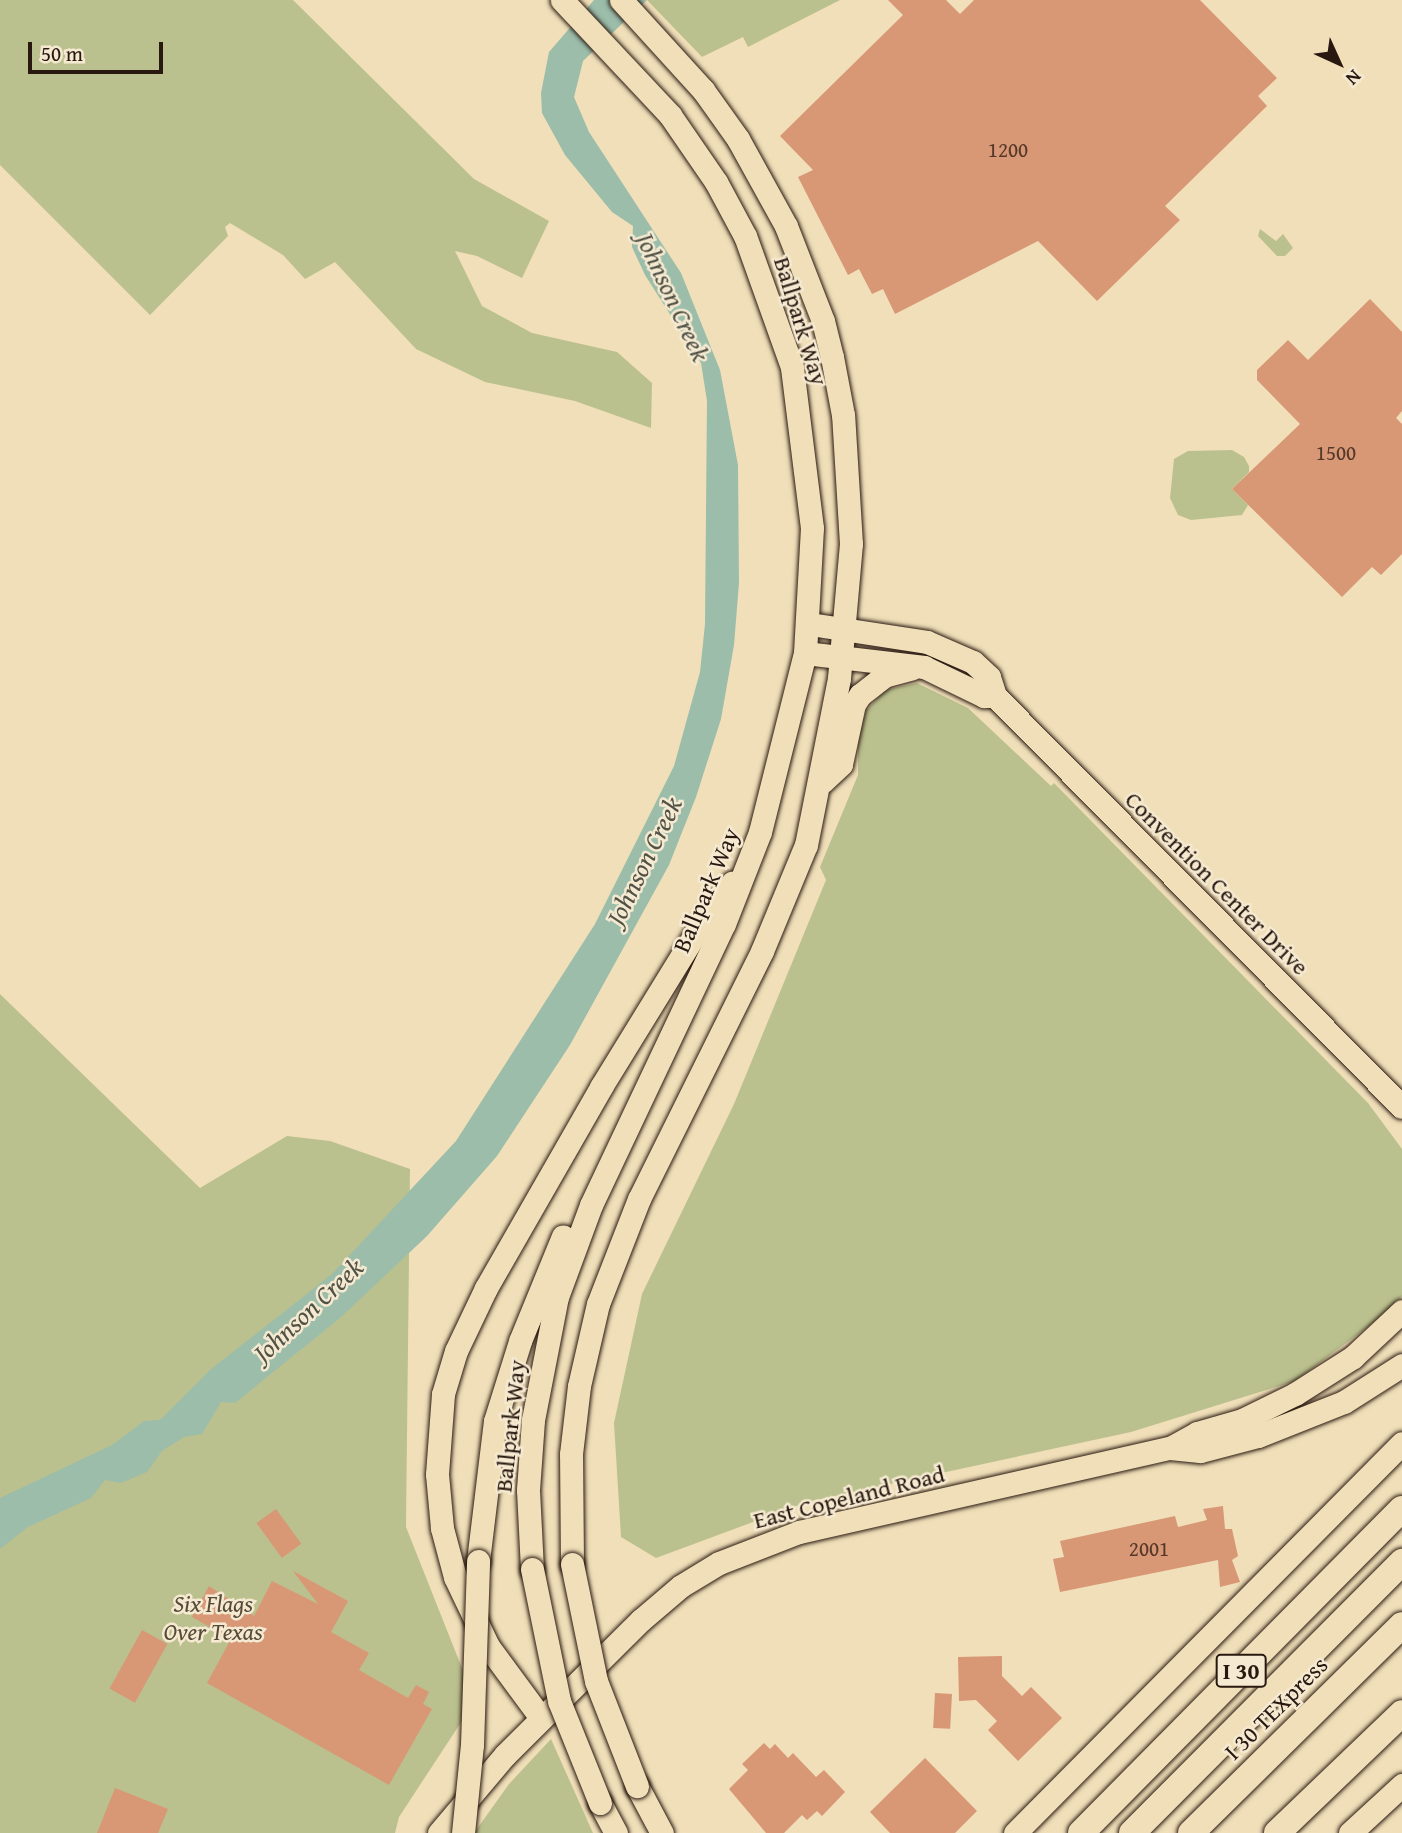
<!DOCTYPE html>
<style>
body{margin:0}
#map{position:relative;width:1402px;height:1833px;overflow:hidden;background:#f0dfb8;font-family:"Gentium Book Plus",serif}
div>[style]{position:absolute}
.green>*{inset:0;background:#bbc18e}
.water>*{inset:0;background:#9bbdaa}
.building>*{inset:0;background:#d89775;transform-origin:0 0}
.roads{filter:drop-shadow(0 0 2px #291810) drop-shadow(0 0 2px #291810)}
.major>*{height:23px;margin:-11.5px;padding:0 11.5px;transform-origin:11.5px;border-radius:11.5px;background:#f0dfb8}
.highway>*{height:26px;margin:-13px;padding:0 13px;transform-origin:13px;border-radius:13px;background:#f0dfb8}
.bridges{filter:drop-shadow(0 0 2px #291810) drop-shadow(0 0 2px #291810)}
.major-bridge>*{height:23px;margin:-11.5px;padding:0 11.5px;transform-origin:11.5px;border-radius:11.5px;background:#f0dfb8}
span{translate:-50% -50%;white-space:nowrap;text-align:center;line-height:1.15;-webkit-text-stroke:5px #f5ead1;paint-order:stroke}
.number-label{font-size:21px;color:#553829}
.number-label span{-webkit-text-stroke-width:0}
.shield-label span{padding:2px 5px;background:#f5ead1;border:2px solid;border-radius:5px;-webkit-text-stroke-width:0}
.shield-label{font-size:23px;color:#291810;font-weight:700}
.street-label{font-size:24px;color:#291810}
.park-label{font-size:24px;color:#554b36;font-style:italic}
.water-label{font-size:26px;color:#515246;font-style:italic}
.north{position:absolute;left:1304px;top:28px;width:70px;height:70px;-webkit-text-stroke:5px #f5ead1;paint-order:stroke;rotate:135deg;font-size:19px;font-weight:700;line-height:28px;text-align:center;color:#291810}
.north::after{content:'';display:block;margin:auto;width:24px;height:32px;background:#291810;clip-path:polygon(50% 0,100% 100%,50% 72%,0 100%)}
.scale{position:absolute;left:28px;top:42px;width:135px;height:32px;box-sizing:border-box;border:4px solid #291810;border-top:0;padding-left:9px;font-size:21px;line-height:24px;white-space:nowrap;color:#291810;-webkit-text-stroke:5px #f5ead1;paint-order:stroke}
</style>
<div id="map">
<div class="green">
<div style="clip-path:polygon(0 0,293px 0,474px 179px,549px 221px,522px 278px,477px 256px,455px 251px,482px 306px,532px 333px,617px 352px,652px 383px,651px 428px,575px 401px,485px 382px,416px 349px,335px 262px,305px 279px,283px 255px,230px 223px,225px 227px,228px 236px,150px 315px,0 165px)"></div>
<div style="clip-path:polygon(647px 0,840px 0,748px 47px,743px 37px,702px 57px)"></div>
<div style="clip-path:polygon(1260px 229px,1276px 241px,1283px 234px,1293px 248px,1285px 256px,1277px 256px,1258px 236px)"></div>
<div style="clip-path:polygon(1232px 450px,1244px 457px,1249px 466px,1249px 472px,1232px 489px,1248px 505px,1242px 515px,1191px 520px,1178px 515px,1170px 498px,1174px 459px,1188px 451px)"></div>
<div style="clip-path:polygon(917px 683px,968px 708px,1051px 786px,1054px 783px,1368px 1103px,1402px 1149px,1402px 1296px,1389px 1311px,1295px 1381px,1131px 1432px,807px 1502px,656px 1558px,621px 1537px,614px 1423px,642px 1294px,734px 1104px,826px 880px,820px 867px,858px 775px,858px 737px,866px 711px,885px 690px)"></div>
<div style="clip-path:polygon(0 994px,200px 1188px,287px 1136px,330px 1141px,410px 1169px,406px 1527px,475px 1701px,399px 1817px,395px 1833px,0 1833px)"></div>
<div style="clip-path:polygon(551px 1739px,593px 1833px,474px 1833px,509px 1784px)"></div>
</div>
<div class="water">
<div style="clip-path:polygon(594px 0,647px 0,583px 61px,574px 97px,589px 132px,681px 273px,720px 370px,738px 465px,739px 583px,734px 645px,721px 719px,696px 797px,669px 865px,570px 1045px,497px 1156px,427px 1236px,340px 1318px,235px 1403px,221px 1402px,202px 1434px,184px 1437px,162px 1451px,147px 1472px,121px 1483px,105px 1480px,91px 1498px,28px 1527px,0 1549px,0 1498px,112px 1445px,144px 1421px,160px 1420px,210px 1370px,332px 1274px,456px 1141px,595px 924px,674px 766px,700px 672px,705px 624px,707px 401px,701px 363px,645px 275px,632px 247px,633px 226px,612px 212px,565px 155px,542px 113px,541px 93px,549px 52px)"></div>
</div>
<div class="building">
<div style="clip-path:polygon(888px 0,946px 0,960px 14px,974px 0,1200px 0,1277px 78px,1258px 96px,1267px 106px,1165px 206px,1180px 220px,1097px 301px,1038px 241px,895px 314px,883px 289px,872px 294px,859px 269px,848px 275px,798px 177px,813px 170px,780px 136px,903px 15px)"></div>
<div style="clip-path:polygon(1370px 299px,1402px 332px,1402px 411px,1396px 418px,1402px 424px,1402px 554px,1381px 575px,1372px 567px,1342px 597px,1232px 489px,1300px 424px,1257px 380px,1257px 370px,1288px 340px,1308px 360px)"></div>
<div style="clip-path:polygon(1223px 1506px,1225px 1529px,1232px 1529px,1238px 1556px,1232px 1560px,1240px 1582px,1220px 1587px,1218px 1560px,1060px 1592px,1053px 1559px,1064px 1557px,1060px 1541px,1175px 1516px,1178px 1527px,1207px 1520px,1203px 1509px)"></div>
<div style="left:276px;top:1509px;width:43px;height:24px;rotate:54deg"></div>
<div style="clip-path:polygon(293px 1571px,348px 1601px,331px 1632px,369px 1653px,359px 1670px,408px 1698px,416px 1685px,429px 1692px,423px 1704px,432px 1709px,389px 1785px,207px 1683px,231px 1639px,192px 1617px,209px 1586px,254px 1616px,272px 1581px,318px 1604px)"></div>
<div style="left:142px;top:1630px;width:29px;height:67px;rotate:29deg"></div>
<div style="clip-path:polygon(1002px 1656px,1002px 1676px,1022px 1696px,1031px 1687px,1062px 1718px,1018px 1761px,988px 1730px,997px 1721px,976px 1700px,959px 1701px,958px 1657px)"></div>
<div style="left:935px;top:1693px;width:17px;height:35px;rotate:3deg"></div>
<div style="clip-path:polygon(764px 1743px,770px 1749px,775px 1744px,788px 1758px,793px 1753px,816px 1777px,824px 1770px,845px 1792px,822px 1816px,817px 1811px,807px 1820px,802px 1815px,784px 1833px,766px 1833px,729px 1789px,748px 1770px,742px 1764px)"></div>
<div style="clip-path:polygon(925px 1758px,977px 1811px,955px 1833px,890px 1833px,870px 1812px)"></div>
<div style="clip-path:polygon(115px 1788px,168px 1809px,158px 1833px,97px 1833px)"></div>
</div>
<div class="roads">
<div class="major">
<div style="left:810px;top:624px;width:118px;rotate:8.7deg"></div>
<div style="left:927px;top:642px;width:50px;rotate:23.5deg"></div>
<div style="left:973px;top:662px;width:22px;rotate:43deg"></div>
<div style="left:989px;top:677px;width:20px;rotate:72deg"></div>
<div style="left:995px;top:696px;width:578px;rotate:45.28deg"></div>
<div style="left:805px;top:653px;width:120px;rotate:6.7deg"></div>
<div style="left:924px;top:667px;width:67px;rotate:25.8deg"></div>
<div style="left:984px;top:696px;width:11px"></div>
<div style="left:822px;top:782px;width:26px;rotate:-43deg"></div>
<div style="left:841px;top:764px;width:61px;rotate:-77.8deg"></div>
<div style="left:854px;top:704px;width:11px;rotate:-56deg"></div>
<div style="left:860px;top:695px;width:31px;rotate:-38deg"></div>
<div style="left:884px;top:676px;width:28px;rotate:-15deg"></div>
<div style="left:1170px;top:1448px;width:31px;rotate:-29deg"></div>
<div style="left:1197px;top:1433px;width:47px;rotate:-16.1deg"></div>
<div style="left:1242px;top:1420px;width:59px;rotate:-26.1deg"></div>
<div style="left:1295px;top:1394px;width:69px;rotate:-32.5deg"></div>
<div style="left:1353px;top:1357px;width:67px;rotate:-43.2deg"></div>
<div style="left:478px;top:1561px;width:141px;rotate:-83.1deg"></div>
<div style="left:495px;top:1421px;width:84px;rotate:-72.6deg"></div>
<div style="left:520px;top:1341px;width:113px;rotate:-67.7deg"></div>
<div style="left:572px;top:1564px;width:110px;rotate:-90.5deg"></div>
<div style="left:571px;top:1454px;width:68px;rotate:-83.3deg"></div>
<div style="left:579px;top:1386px;width:84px;rotate:-77deg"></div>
<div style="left:598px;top:1304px;width:113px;rotate:-68.7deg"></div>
<div style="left:639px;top:1199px;width:277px;rotate:-63.6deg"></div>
<div style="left:762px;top:951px;width:115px;rotate:-67.5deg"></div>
<div style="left:806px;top:845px;width:170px;rotate:-78.8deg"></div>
<div style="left:839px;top:678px;width:135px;rotate:-84.9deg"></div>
<div style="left:851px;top:544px;width:129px;rotate:-93.5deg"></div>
<div style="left:843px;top:415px;width:59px;rotate:-100.7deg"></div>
<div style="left:832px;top:357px;width:37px;rotate:-104deg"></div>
<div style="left:823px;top:321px;width:102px;rotate:-111.3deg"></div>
<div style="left:786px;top:226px;width:99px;rotate:-118.9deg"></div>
<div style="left:738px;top:139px;width:60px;rotate:-125.5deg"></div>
<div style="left:703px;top:90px;width:122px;rotate:-132.3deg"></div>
<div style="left:532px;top:1569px;width:79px;rotate:-92.9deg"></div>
<div style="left:528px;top:1490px;width:70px;rotate:-85.9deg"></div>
<div style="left:533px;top:1420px;width:125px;rotate:-79deg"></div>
<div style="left:557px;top:1297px;width:98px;rotate:-69.7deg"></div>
<div style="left:591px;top:1205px;width:311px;rotate:-64.7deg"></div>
<div style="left:724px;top:924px;width:99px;rotate:-68.6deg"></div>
<div style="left:760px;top:832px;width:185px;rotate:-75.9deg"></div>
<div style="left:805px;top:653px;width:125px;rotate:-86.8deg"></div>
<div style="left:812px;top:528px;width:162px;rotate:-97.1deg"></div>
<div style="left:792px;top:367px;width:139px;rotate:-109.7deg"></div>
<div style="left:745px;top:236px;width:61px;rotate:-118.2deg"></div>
<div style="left:716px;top:182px;width:81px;rotate:-124.5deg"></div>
<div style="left:670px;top:115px;width:158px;rotate:-133.2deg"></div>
<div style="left:541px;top:1718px;width:89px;rotate:-126.4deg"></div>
<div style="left:488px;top:1646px;width:76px;rotate:-115.6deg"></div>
<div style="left:455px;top:1577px;width:51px;rotate:-104.9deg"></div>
<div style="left:442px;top:1528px;width:54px;rotate:-95.3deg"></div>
<div style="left:437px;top:1474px;width:80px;rotate:-85.7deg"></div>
<div style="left:443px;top:1394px;width:45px;rotate:-73.2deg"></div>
<div style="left:456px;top:1351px;width:70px;rotate:-64.5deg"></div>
<div style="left:486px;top:1288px;width:232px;rotate:-60.2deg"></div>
<div style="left:601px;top:1087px;width:189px;rotate:-58.4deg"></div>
<div style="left:700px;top:926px;width:54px;rotate:-53.3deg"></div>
<div style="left:637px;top:1786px;width:53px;rotate:62deg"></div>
<div style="left:600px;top:1803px;width:34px;rotate:62deg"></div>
<div style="left:439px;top:1833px;width:102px;rotate:-49.8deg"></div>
<div style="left:505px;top:1755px;width:192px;rotate:-44.8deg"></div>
<div style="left:641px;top:1620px;width:52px;rotate:-40.4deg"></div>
<div style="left:681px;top:1586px;width:44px;rotate:-31.2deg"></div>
<div style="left:719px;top:1563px;width:86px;rotate:-21.2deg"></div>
<div style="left:799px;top:1532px;width:380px;rotate:-12.8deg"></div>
<div style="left:1170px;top:1448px;width:30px;rotate:6deg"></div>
<div style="left:1200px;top:1451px;width:60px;rotate:-14.5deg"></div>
<div style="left:1258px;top:1436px;width:92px;rotate:-21.6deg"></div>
<div style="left:1344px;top:1402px;width:69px;rotate:-32.5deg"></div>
<div style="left:1015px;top:1833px;width:549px;rotate:-45.22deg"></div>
<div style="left:1350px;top:1833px;width:71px;rotate:-42.7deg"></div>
</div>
<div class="highway">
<div style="left:1081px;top:1833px;width:456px;rotate:-45.3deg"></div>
<div style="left:1132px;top:1833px;width:383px;rotate:-45.1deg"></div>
<div style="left:1191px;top:1833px;width:296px;rotate:-44.6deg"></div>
<div style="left:1277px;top:1833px;width:173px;rotate:-43.8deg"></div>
</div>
</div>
<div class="bridges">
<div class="major-bridge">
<div style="left:572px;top:1564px;width:119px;rotate:78.4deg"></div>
<div style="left:596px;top:1681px;width:113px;rotate:68.7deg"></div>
<div style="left:532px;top:1569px;width:135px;rotate:78.4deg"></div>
<div style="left:559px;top:1701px;width:110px;rotate:68.1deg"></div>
<div style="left:463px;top:1833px;width:88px;rotate:-84.2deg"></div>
<div style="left:472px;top:1745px;width:184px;rotate:-88.1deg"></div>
</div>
</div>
<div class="number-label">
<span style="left:1008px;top:150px">1200</span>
<span style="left:1336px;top:453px">1500</span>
<span style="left:1149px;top:1549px">2001</span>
</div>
<div class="shield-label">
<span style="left:1241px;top:1671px">I 30</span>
</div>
<div class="street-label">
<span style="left:801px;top:321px;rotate:73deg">Ballpark Way</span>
<span style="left:1217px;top:883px;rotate:45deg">Convention Center Drive</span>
<span style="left:706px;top:890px;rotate:-67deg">Ballpark Way</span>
<span style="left:510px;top:1426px;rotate:-84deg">Ballpark Way</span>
<span style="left:849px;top:1497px;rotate:-14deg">East Copeland Road</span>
<span style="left:1276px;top:1708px;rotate:-45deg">I 30 TEXpress</span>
</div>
<div class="park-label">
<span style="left:213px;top:1618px">Six Flags<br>Over Texas</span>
</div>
<div class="water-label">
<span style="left:673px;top:297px;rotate:65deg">Johnson Creek</span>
<span style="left:644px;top:861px;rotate:-64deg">Johnson Creek</span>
<span style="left:308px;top:1310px;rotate:-43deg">Johnson Creek</span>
</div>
<div class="north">N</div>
<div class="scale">50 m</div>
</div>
